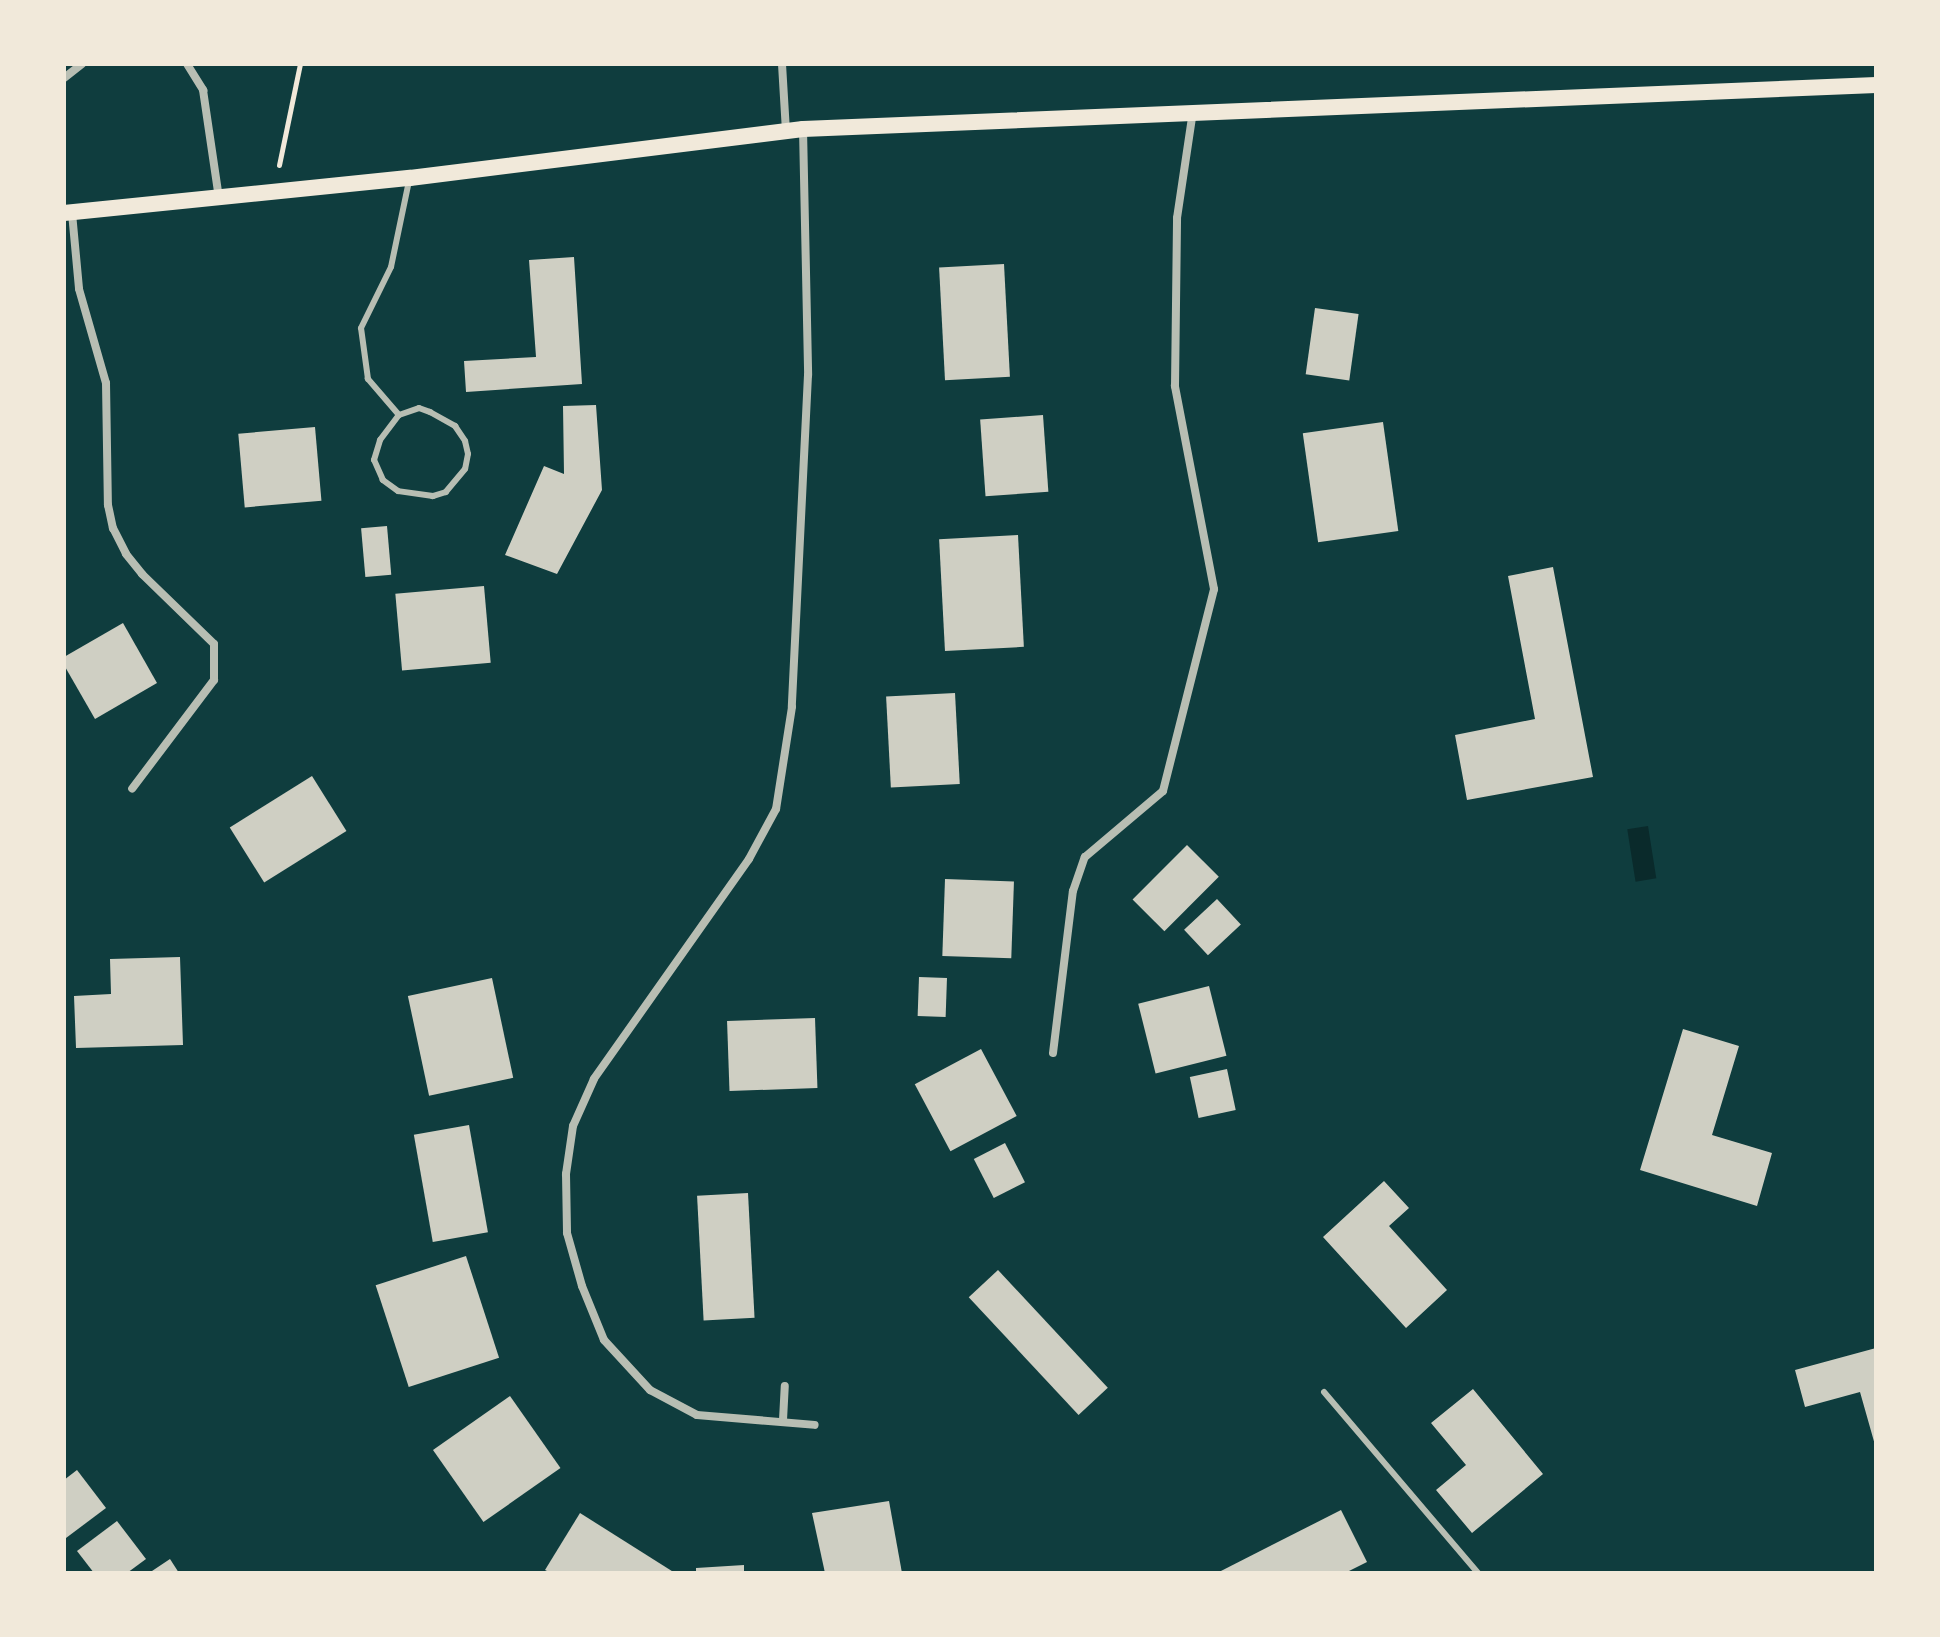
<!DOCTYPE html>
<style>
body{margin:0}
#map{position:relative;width:1940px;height:1637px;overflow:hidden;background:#0f3d3e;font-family:"Space Grotesk",sans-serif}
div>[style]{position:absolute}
.water>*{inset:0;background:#0a2a2b;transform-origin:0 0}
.building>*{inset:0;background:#cfcfc3;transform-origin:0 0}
.path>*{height:5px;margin:-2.5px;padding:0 2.5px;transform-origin:2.5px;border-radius:2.5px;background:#f1e9da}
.service>*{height:6px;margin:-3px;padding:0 3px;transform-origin:3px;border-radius:3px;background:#b8beb3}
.minor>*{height:8px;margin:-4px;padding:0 4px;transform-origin:4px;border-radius:4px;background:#b8beb3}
.secondary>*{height:16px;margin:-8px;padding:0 8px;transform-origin:8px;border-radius:8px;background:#f1e9da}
span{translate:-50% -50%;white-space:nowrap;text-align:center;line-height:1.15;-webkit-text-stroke:6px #f1e9da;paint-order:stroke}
.frame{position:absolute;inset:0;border:66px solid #f1e9da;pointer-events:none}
</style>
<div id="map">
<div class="water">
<div style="left:1648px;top:826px;width:53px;height:21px;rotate:81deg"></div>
</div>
<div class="building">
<div style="clip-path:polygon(574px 257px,582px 384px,466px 392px,464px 361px,536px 357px,529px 260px)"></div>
<div style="left:1004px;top:264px;width:113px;height:65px;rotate:87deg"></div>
<div style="left:1315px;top:308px;width:44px;height:67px;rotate:8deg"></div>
<div style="clip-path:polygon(596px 405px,602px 490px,557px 574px,505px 555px,544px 466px,564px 474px,563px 406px)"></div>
<div style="left:1043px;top:415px;width:77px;height:63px;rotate:86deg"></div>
<div style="left:1383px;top:422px;width:110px;height:81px;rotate:82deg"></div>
<div style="left:315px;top:427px;width:74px;height:77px;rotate:85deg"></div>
<div style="left:387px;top:526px;width:49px;height:26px;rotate:85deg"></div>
<div style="left:1018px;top:535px;width:112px;height:79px;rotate:87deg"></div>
<div style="clip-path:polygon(1553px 567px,1593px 777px,1467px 800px,1455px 735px,1535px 719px,1508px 576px)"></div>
<div style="left:484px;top:586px;width:77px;height:89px;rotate:85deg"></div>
<div style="clip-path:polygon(123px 623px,157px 683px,95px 719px,64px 665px,64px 657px)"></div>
<div style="left:955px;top:693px;width:91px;height:69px;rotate:87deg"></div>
<div style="left:312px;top:776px;width:65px;height:97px;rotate:58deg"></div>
<div style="left:1187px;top:845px;width:45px;height:77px;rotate:45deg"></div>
<div style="left:945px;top:879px;width:69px;height:77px;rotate:2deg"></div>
<div style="left:1217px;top:899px;width:35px;height:45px;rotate:47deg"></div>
<div style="clip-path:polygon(180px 957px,183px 1045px,76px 1048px,74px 996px,111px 994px,110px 959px)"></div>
<div style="left:919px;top:977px;width:28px;height:39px;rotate:2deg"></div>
<div style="left:492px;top:978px;width:102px;height:86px;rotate:78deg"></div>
<div style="left:1209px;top:986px;width:72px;height:73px;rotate:76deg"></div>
<div style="left:815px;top:1018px;width:70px;height:88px;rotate:88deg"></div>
<div style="clip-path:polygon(1683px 1029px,1739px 1046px,1712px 1135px,1772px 1153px,1757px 1206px,1640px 1170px)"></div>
<div style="left:981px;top:1049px;width:76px;height:75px;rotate:62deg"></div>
<div style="left:1227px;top:1069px;width:42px;height:38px;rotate:78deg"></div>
<div style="left:469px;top:1125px;width:109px;height:56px;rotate:80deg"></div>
<div style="left:1005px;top:1143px;width:44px;height:35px;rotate:63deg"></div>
<div style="clip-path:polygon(1384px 1181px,1409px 1208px,1389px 1226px,1447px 1290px,1406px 1328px,1323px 1237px)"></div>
<div style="left:748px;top:1193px;width:125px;height:51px;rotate:87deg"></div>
<div style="left:466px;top:1256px;width:107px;height:95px;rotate:72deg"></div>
<div style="left:998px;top:1270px;width:161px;height:40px;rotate:47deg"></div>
<div style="clip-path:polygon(1876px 1348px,1876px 1445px,1875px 1445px,1860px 1392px,1805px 1407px,1795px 1370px)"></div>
<div style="clip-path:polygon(1473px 1389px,1543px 1474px,1472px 1533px,1436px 1490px,1466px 1465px,1431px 1423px)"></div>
<div style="left:510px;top:1396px;width:88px;height:94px;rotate:55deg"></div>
<div style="clip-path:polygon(77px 1470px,106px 1508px,66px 1538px,64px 1480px)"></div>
<div style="clip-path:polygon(889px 1501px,902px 1573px,825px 1573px,812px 1513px)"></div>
<div style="clip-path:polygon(1341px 1510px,1367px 1562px,1345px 1573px,1217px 1573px)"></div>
<div style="clip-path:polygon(580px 1513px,675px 1573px,551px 1573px,545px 1570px)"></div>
<div style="clip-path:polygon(117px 1521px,146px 1559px,127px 1573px,94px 1573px,77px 1551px)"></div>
<div style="clip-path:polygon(170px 1559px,179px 1573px,149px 1573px)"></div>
<div style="clip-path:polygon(744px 1565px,744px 1573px,696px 1573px,696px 1568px)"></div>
</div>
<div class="path">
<div style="left:279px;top:165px;width:103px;rotate:-78.3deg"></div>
</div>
<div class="service">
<div style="left:399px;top:415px;width:21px;rotate:-19deg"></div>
<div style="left:419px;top:408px;width:12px;rotate:20deg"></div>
<div style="left:430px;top:412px;width:29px;rotate:29deg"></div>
<div style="left:455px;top:426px;width:18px;rotate:56deg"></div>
<div style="left:465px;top:441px;width:13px;rotate:77deg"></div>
<div style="left:468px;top:454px;width:15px;rotate:101deg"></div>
<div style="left:465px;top:469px;width:30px;rotate:130deg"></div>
<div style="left:446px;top:492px;width:14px;rotate:163deg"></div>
<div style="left:433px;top:496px;width:35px;rotate:-172deg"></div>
<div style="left:398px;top:491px;width:19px;rotate:-144deg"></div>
<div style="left:383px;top:480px;width:22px;rotate:-114deg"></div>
<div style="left:374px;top:460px;width:21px;rotate:-73deg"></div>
<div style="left:380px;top:440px;width:31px;rotate:-53deg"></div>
<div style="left:399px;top:415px;width:48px;rotate:-130.7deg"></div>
<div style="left:368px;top:379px;width:51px;rotate:-97.8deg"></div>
<div style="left:361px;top:328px;width:68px;rotate:-63.8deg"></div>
<div style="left:391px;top:267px;width:88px;rotate:-78.2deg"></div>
<div style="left:1324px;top:1392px;width:238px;rotate:49.6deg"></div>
</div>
<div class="minor">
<div style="left:187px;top:64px;width:31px;rotate:58deg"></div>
<div style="left:203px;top:90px;width:109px;rotate:81.6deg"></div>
<div style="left:782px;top:64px;width:67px;rotate:86.6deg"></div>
<div style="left:64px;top:78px;width:23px;rotate:-38deg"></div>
<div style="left:803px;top:129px;width:246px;rotate:88.8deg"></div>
<div style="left:808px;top:375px;width:332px;rotate:92.8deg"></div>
<div style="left:792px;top:707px;width:103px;rotate:98.9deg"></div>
<div style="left:776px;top:809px;width:57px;rotate:118.4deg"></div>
<div style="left:749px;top:859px;width:269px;rotate:125.2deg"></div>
<div style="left:594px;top:1079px;width:51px;rotate:114.1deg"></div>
<div style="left:573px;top:1126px;width:49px;rotate:98.3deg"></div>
<div style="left:566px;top:1174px;width:59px;rotate:89deg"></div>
<div style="left:567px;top:1233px;width:55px;rotate:74.2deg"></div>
<div style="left:582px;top:1286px;width:58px;rotate:67.8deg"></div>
<div style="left:604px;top:1340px;width:68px;rotate:47.4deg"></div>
<div style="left:650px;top:1390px;width:53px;rotate:28deg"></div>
<div style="left:697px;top:1415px;width:118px;rotate:4.8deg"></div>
<div style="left:72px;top:213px;width:76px;rotate:84.7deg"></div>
<div style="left:79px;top:289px;width:98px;rotate:74deg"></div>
<div style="left:106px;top:383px;width:122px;rotate:89.1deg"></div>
<div style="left:108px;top:505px;width:24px;rotate:78deg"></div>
<div style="left:113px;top:528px;width:29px;rotate:63deg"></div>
<div style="left:126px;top:554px;width:26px;rotate:51deg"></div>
<div style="left:142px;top:574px;width:100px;rotate:44.2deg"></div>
<div style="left:214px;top:644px;width:36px;rotate:90deg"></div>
<div style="left:214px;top:680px;width:136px;rotate:127deg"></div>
<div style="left:1053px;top:1053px;width:163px;rotate:-83deg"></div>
<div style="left:1073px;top:891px;width:36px;rotate:-71deg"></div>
<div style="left:1085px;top:857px;width:102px;rotate:-40.2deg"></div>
<div style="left:1163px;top:791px;width:208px;rotate:-75.8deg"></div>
<div style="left:1214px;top:589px;width:207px;rotate:-100.9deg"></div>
<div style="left:1175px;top:386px;width:168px;rotate:-89.3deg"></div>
<div style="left:1177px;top:218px;width:108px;rotate:-81.5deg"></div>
<div style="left:783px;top:1420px;width:34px;rotate:-87deg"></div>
</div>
<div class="secondary">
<div style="left:64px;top:213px;width:348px;rotate:-5.8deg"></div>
<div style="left:410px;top:178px;width:396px;rotate:-7.1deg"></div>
<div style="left:803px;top:129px;width:1074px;rotate:-2.35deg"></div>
</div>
<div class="frame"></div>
</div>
